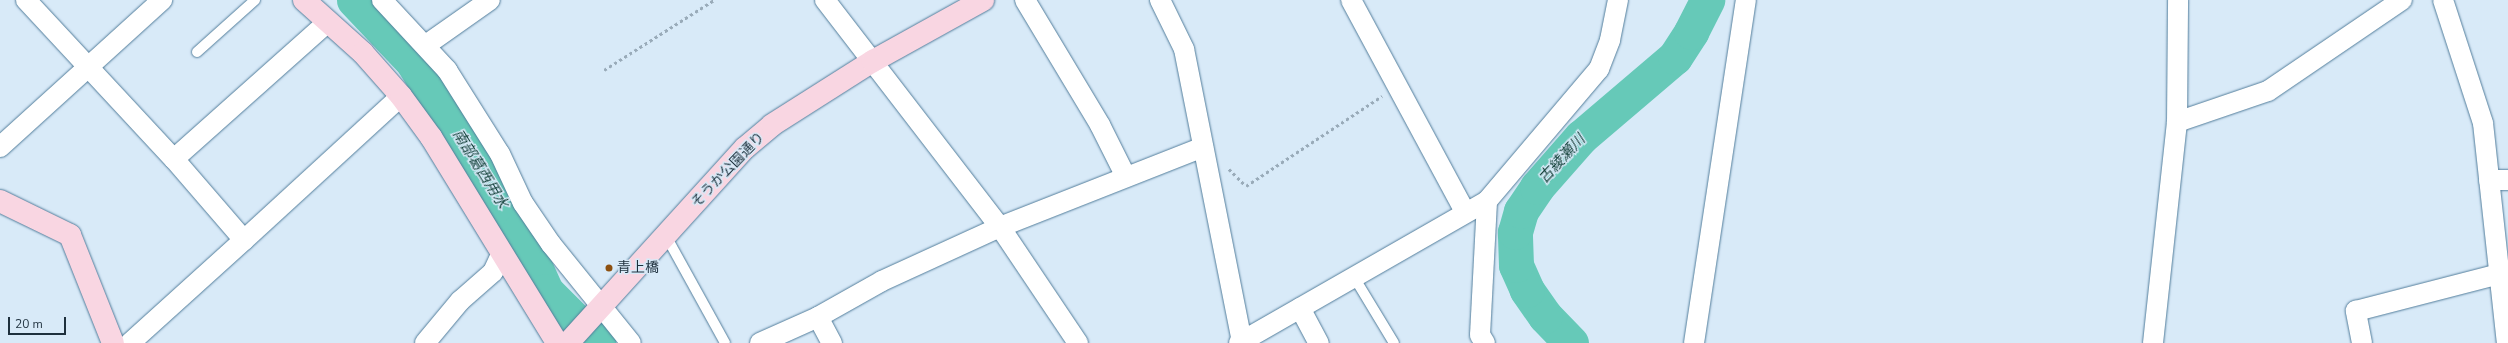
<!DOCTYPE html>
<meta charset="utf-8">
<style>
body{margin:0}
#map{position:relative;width:2508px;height:343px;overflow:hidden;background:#d8eaf8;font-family:"Nunito Sans","Noto Sans JP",sans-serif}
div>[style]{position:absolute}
.river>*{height:35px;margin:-17.5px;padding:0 17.5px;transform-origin:17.5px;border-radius:17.5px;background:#66c9b8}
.path>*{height:2.5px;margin-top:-1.25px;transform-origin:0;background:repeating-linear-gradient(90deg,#99abb9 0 3px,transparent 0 6px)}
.roads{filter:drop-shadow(0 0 1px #527d9b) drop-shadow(0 0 1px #527d9b)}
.lane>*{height:10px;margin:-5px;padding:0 5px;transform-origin:5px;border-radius:5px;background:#fff}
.street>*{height:20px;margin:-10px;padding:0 10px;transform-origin:10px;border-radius:10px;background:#fff}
.secondary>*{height:22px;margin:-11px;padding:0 11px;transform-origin:11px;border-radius:11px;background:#f9d6e2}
.dots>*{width:11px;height:11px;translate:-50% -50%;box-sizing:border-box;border:2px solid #d8eaf8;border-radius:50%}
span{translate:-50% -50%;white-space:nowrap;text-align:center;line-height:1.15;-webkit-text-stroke:3px #d8eaf8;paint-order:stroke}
.street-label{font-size:14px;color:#1e303d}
.poi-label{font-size:14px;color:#1e303d}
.left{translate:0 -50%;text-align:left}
.water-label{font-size:15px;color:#0f3e36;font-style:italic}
.scale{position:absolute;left:8px;top:317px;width:58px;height:18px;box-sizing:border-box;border:2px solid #1e303d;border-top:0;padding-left:5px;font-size:12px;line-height:14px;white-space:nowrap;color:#1e303d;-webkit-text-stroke:3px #d8eaf8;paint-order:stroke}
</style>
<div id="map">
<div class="river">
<div style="left:354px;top:0;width:84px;rotate:46.4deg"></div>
<div style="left:412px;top:61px;width:201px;rotate:57.8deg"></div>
<div style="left:519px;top:231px;width:66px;rotate:65.8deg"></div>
<div style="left:546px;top:291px;width:74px;rotate:45deg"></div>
<div style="left:1571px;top:343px;width:37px;rotate:-134deg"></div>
<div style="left:1545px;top:316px;width:32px;rotate:-125deg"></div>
<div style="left:1527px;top:290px;width:27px;rotate:-114deg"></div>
<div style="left:1516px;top:265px;width:33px;rotate:-92deg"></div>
<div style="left:1515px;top:232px;width:22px;rotate:-74deg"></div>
<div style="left:1521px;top:211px;width:29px;rotate:-56deg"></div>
<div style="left:1537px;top:187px;width:67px;rotate:-48.7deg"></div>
<div style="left:1581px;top:137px;width:123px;rotate:-40.4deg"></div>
<div style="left:1675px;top:57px;width:30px;rotate:-57deg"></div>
<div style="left:1691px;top:32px;width:36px;rotate:-63deg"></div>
</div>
<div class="path">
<div style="left:604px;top:70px;width:130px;rotate:-32.5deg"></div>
<div style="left:1229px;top:169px;width:24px;rotate:45deg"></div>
<div style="left:1246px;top:186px;width:163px;rotate:-33.5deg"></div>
</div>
<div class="roads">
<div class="lane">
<div style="left:197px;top:52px;width:78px;rotate:-41.9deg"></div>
<div style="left:666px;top:236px;width:122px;rotate:61.1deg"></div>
<div style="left:1354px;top:277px;width:77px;rotate:58.8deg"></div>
</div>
<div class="street">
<div style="left:26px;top:0;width:217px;rotate:47.1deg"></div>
<div style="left:174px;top:159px;width:107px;rotate:49.2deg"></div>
<div style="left:244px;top:240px;width:154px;rotate:137.9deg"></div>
<div style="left:382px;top:0;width:96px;rotate:47.1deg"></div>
<div style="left:447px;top:70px;width:99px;rotate:57.8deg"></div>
<div style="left:500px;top:154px;width:54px;rotate:64.9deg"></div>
<div style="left:523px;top:203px;width:50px;rotate:55.7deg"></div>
<div style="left:551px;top:244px;width:127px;rotate:51.1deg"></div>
<div style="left:825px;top:0;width:287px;rotate:52.4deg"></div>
<div style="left:1000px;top:227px;width:140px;rotate:56.1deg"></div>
<div style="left:1025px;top:0;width:146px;rotate:59deg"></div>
<div style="left:1100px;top:125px;width:58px;rotate:63.4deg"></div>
<div style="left:1160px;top:0;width:55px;rotate:63.9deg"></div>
<div style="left:1184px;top:49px;width:300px;rotate:78.8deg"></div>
<div style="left:1351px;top:0;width:241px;rotate:61.7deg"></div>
<div style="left:2443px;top:0;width:129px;rotate:72deg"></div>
<div style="left:2483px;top:123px;width:221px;rotate:83.8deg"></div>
<div style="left:426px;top:45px;width:78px;rotate:-35.1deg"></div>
<div style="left:2177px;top:122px;width:96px;rotate:-18.8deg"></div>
<div style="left:2268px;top:91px;width:162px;rotate:-34.2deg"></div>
<div style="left:0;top:147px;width:219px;rotate:-42.2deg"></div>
<div style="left:174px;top:159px;width:206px;rotate:-41.7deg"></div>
<div style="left:2489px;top:180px;width:19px"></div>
<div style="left:244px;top:240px;width:213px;rotate:-42.5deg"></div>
<div style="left:1300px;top:308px;width:40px;rotate:62deg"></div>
<div style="left:818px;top:317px;width:30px;rotate:62deg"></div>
<div style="left:425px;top:343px;width:55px;rotate:-50.2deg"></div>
<div style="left:460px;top:301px;width:44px;rotate:-41.3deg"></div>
<div style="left:493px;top:272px;width:19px;rotate:-65deg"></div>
<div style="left:760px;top:343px;width:64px;rotate:-24.1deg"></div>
<div style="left:818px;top:317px;width:73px;rotate:-29.4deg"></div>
<div style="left:882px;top:281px;width:130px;rotate:-24.6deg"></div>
<div style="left:1000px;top:227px;width:218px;rotate:-21.5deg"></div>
<div style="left:1239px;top:343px;width:286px;rotate:-29.8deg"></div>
<div style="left:1487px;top:201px;width:173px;rotate:-49.7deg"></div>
<div style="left:1599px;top:69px;width:31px;rotate:-69deg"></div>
<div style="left:1610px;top:40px;width:41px;rotate:-78.7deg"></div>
<div style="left:1485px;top:343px;width:9px;rotate:-122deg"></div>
<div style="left:1480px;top:335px;width:134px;rotate:-87deg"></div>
<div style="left:1694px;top:343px;width:347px;rotate:-81.4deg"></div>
<div style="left:2153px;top:343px;width:222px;rotate:-83.8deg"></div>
<div style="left:2177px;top:122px;width:122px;rotate:-89.5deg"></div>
<div style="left:2362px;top:343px;width:33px;rotate:-101deg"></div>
<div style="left:2356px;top:311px;width:148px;rotate:-14.5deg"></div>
</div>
<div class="secondary">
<div style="left:304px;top:0;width:79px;rotate:41.9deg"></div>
<div style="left:363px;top:53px;width:57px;rotate:48.5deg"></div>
<div style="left:401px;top:96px;width:51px;rotate:53.8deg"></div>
<div style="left:431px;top:137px;width:241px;rotate:58.5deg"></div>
<div style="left:0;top:201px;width:78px;rotate:25.9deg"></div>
<div style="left:70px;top:235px;width:116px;rotate:68.3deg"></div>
<div style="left:568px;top:343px;width:263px;rotate:-47.8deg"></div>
<div style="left:745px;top:148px;width:35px;rotate:-40deg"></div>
<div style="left:772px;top:125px;width:120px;rotate:-32.4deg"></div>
<div style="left:873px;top:61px;width:126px;rotate:-29deg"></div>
</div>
</div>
<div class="dots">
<div style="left:609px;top:268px;background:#8d5010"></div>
</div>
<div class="street-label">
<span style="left:728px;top:170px;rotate:-46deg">そうか公園通り</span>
</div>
<div class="poi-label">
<span class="left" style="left:617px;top:268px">青上橋</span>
</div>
<div class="water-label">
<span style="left:1562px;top:159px;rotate:-47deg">古綾瀬川</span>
<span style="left:480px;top:169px;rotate:58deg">南部葛西用水</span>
</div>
<div class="scale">20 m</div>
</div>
